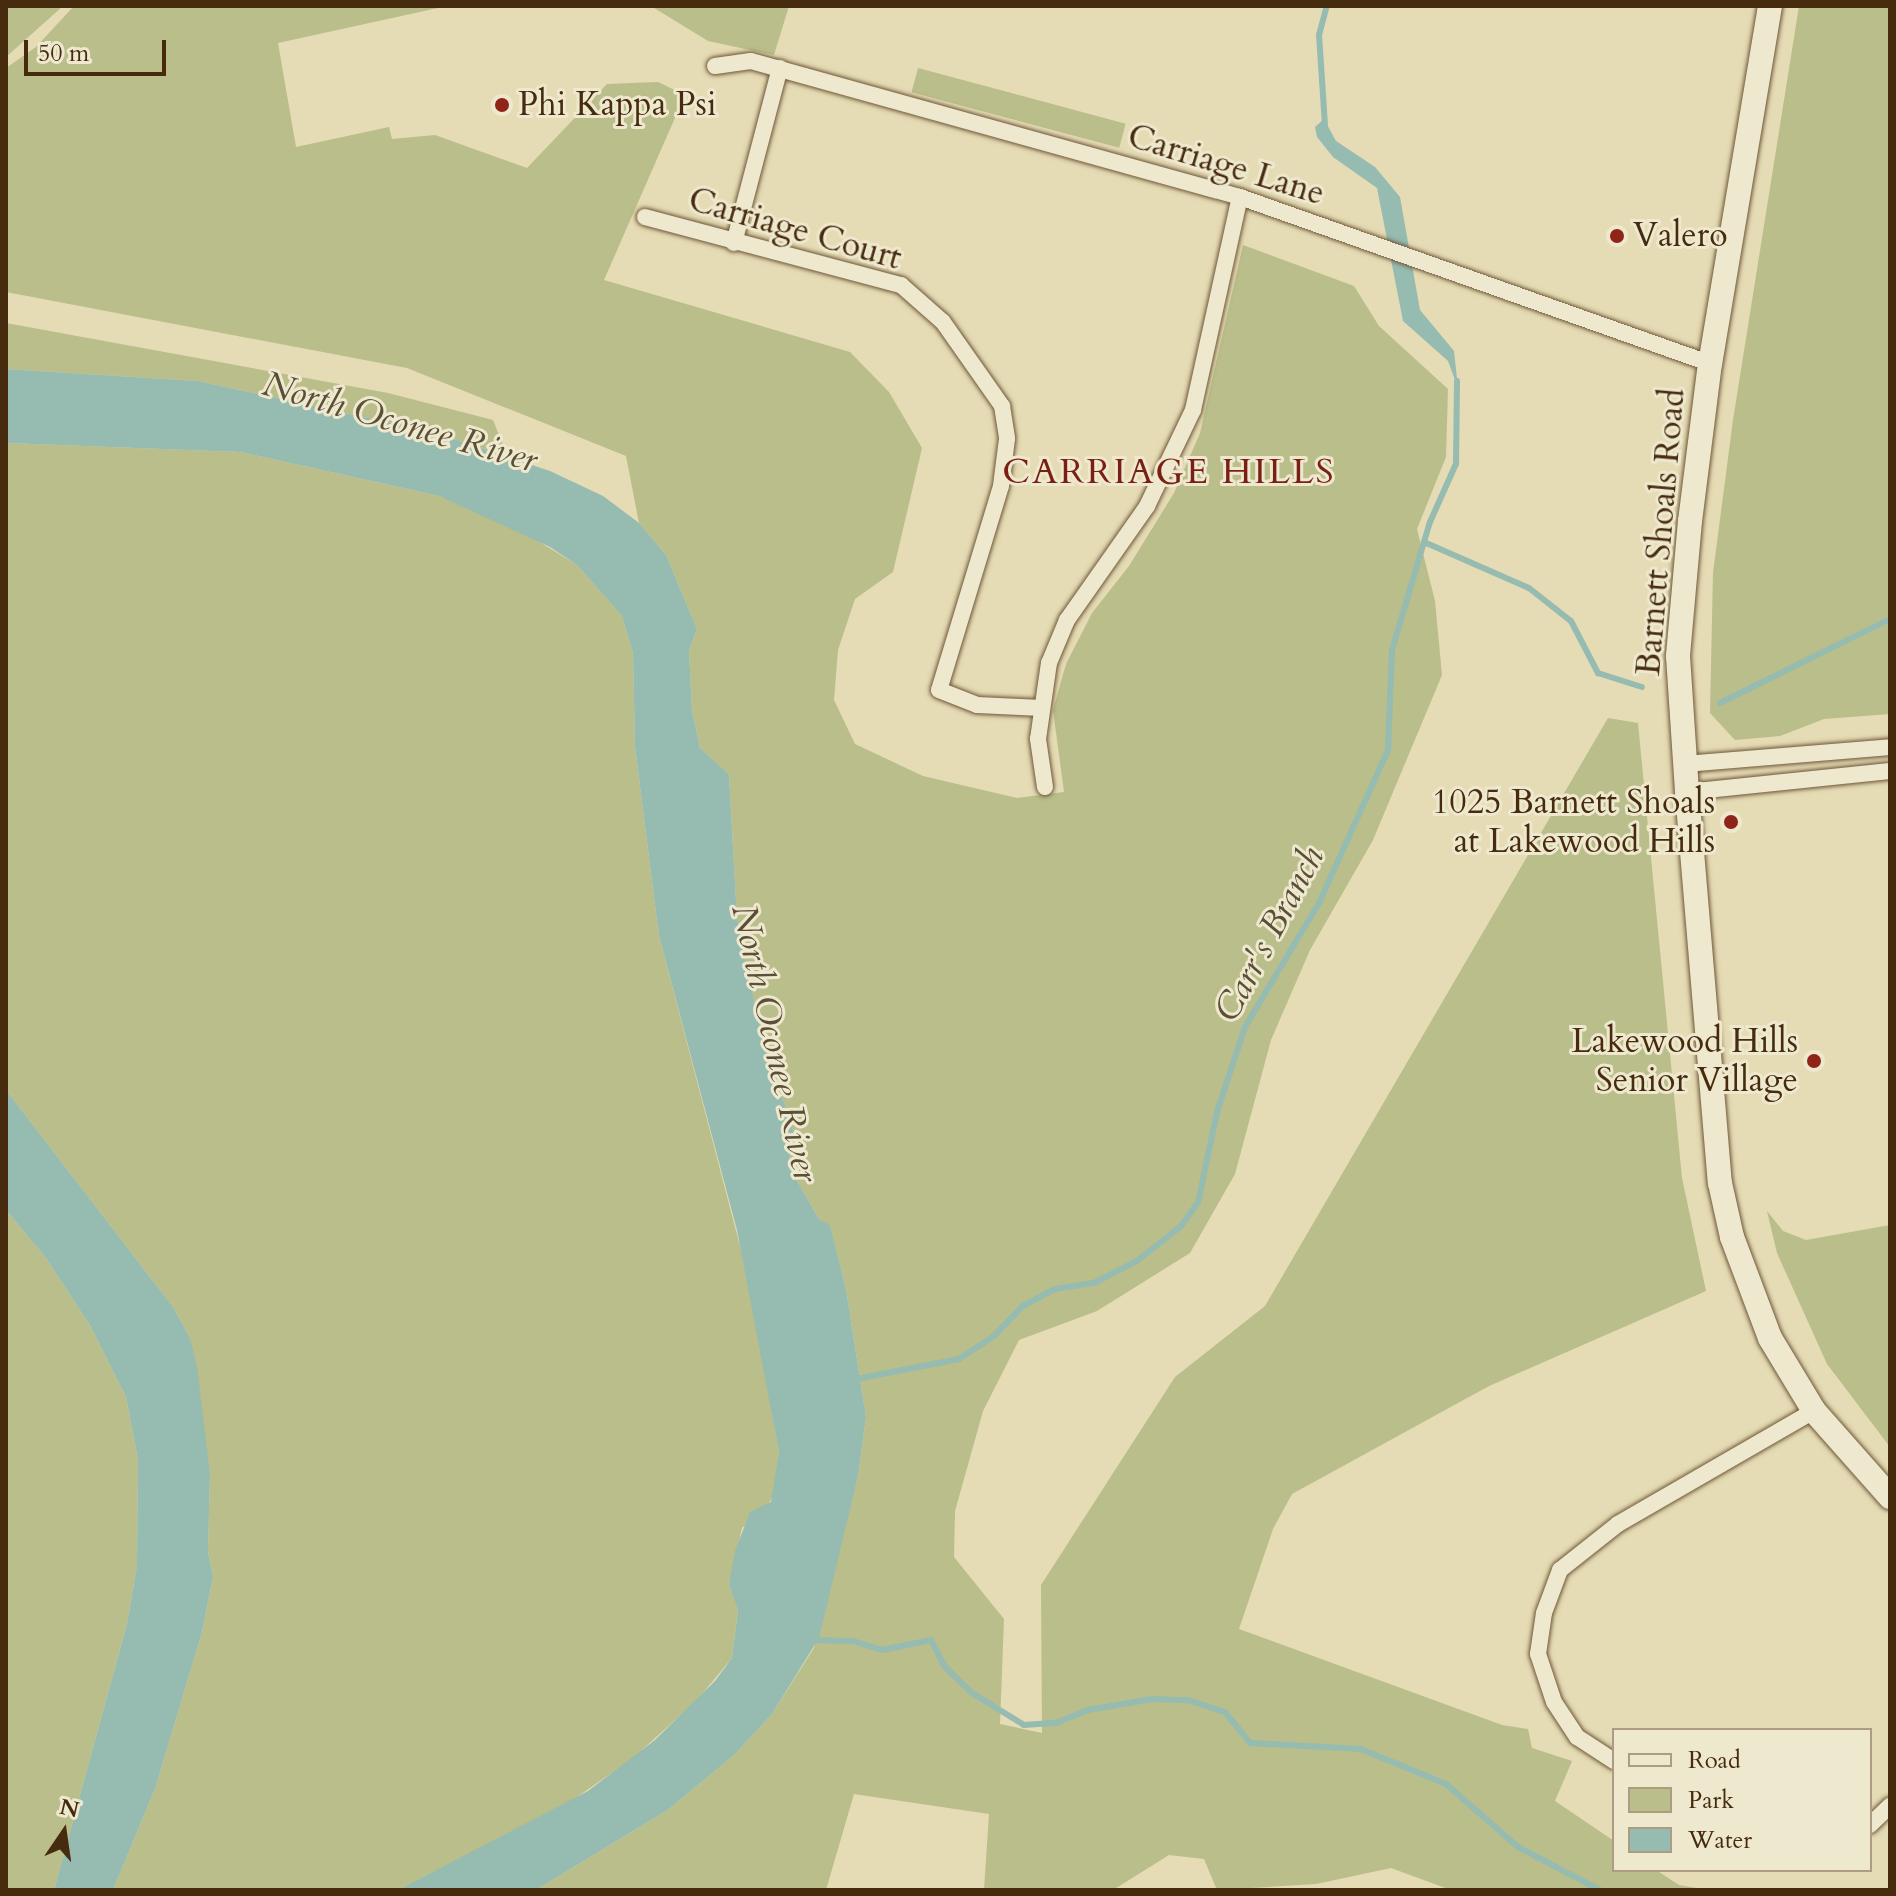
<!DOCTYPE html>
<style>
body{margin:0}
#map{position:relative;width:1896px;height:1896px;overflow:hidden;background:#e5dbb4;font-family:Cardo,serif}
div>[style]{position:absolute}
.green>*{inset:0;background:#b9be8a;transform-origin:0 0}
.water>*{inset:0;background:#96bbb0}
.stream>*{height:6px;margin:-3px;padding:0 3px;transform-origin:3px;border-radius:3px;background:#96bbb0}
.roads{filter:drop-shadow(0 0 2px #6e5738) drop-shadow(0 0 2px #6e5738)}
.street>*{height:16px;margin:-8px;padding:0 8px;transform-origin:8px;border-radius:8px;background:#eee8ce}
.secondary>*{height:24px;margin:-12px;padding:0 12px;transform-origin:12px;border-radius:12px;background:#eee8ce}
.dots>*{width:22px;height:22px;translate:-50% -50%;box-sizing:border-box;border:4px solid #eee8ce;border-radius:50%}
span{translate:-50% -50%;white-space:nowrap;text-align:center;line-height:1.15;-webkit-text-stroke:6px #eee8ce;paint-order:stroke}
.poi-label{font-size:34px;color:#462b0f}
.left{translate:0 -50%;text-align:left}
.right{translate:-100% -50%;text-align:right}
.street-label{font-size:34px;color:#462b0f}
.water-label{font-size:36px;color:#5a4f37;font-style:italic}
.neighbourhood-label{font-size:36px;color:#7a1f14;letter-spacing:2px}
.frame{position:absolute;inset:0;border:8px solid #462b0f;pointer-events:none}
.legend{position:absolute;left:1612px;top:1728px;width:260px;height:144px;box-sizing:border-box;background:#eee8ce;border:2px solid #ab9c82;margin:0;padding:10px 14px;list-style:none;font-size:24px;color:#462b0f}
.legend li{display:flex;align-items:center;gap:16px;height:40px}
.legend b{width:40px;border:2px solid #ab9c82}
.north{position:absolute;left:24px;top:1792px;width:80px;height:80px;-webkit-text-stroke:6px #eee8ce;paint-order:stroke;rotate:13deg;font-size:22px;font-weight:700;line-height:32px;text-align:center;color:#462b0f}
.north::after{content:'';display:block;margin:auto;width:28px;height:36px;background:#462b0f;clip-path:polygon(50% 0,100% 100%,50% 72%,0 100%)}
.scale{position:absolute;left:24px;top:40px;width:142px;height:36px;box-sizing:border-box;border:4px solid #462b0f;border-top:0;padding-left:10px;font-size:24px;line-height:28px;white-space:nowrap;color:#462b0f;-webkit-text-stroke:6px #eee8ce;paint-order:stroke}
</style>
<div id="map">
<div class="green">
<div style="clip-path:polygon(6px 6px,63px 6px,6px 57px)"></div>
<div style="clip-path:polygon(74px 6px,447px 6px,278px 43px,296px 147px,389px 127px,392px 139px,435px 135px,527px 168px,607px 84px,658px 82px,685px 95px,604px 280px,850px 352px,889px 392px,922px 448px,893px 572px,855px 599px,838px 650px,834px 700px,855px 744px,923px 776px,1017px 798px,1064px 792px,1053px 710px,1066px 664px,1092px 613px,1129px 566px,1174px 493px,1200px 433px,1243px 245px,1354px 286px,1379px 326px,1448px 389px,1446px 457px,1417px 529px,1435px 601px,1442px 675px,1373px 840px,1310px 950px,1271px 1040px,1235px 1174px,1190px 1253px,1097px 1311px,1019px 1340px,983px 1411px,955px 1511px,954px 1557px,1004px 1619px,1000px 1724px,1042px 1733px,1041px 1585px,1175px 1377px,1265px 1306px,1608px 718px,1638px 723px,1682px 1178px,1706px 1291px,1489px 1386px,1292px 1494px,1273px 1529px,1239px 1629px,1502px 1725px,1528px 1729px,1532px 1748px,1572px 1761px,1555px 1801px,1614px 1841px,1614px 1870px,1656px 1870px,1679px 1885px,1708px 1890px,1451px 1890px,1391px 1868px,1316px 1884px,1217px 1890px,1204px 1859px,1169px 1855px,1113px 1890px,984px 1890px,989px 1814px,854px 1794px,826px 1890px,536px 1890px,669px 1809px,734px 1755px,772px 1714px,814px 1648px,858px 1476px,866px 1417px,846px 1289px,830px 1226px,819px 1219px,788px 1165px,794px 1134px,758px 1019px,737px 918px,729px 774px,700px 748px,692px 710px,689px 650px,697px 629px,666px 555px,639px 523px,626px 456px,407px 368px,6px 292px,6px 68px,36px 47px)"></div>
<div style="clip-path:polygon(651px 6px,789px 6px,774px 55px,708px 41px)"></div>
<div style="clip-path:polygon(1799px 6px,1890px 6px,1890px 714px,1824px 719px,1780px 736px,1735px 740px,1710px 713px,1713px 573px,1733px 420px)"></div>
<div style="left:918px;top:68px;width:215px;height:25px;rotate:15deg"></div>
<div style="clip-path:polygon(6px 323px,388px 393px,493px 420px,508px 457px,433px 432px,198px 381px,6px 369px)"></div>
<div style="clip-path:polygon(6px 443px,240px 452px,439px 496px,515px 527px,577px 565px,622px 616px,633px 653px,635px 747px,659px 936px,746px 1269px,779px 1452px,774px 1494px,767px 1507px,742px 1528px,729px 1585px,738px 1609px,732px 1658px,696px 1701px,633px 1758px,564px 1806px,398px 1890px,113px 1890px,155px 1789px,202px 1632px,213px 1577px,208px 1551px,210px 1473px,190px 1338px,173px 1307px,6px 1090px)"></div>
<div style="clip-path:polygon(6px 1210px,46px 1258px,91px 1327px,126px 1397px,138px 1460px,137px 1565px,127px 1624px,54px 1890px,6px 1890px)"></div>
<div style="clip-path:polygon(1767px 1211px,1783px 1231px,1806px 1240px,1890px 1225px,1890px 1447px,1827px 1364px,1777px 1253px)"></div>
</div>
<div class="water">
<div style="clip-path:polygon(1324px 119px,1336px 141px,1375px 167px,1400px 197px,1420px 310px,1454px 351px,1458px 388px,1448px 361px,1403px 321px,1377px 188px,1333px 157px,1317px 137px,1315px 127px)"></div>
<div style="clip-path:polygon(6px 369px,198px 381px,433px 432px,550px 471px,603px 496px,639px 523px,666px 555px,697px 629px,689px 650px,692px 710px,700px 748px,729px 774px,737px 918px,758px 1019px,794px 1134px,788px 1165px,819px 1219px,830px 1225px,846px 1289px,866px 1417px,858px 1476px,819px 1638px,772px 1714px,734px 1755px,669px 1809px,536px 1890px,398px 1890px,588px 1791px,655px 1740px,715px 1681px,732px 1658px,738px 1610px,729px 1585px,735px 1551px,750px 1512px,771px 1502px,779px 1452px,737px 1230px,659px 936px,635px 747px,633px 653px,622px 616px,577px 565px,550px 547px,439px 496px,240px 452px,6px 443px)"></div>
<div style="clip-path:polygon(6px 1090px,173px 1307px,190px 1338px,197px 1367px,210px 1473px,208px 1551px,213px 1577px,202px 1632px,155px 1789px,113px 1890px,54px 1890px,127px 1624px,137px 1565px,138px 1460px,126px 1397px,91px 1327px,46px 1258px,6px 1210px)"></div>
</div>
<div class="stream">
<div style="left:1325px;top:125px;width:90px;rotate:-93.8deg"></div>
<div style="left:1319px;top:35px;width:30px;rotate:-75deg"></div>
<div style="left:1424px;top:542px;width:115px;rotate:23.7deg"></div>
<div style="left:1529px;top:588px;width:53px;rotate:38.2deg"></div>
<div style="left:1571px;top:621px;width:59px;rotate:62.6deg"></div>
<div style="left:1598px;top:673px;width:46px;rotate:17.7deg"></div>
<div style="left:1720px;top:703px;width:190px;rotate:-26.3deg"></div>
<div style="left:856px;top:1379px;width:105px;rotate:-11deg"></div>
<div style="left:959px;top:1359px;width:42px;rotate:-33.3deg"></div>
<div style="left:994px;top:1336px;width:42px;rotate:-46deg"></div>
<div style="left:1023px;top:1306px;width:36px;rotate:-28deg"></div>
<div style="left:1055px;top:1289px;width:39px;rotate:-9deg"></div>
<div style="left:1094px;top:1283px;width:48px;rotate:-27.1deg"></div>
<div style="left:1137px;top:1261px;width:56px;rotate:-38.5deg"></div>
<div style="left:1181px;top:1226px;width:29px;rotate:-54deg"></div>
<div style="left:1198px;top:1203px;width:93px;rotate:-78.2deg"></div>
<div style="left:1217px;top:1112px;width:89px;rotate:-71.8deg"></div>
<div style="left:1245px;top:1027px;width:144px;rotate:-59.2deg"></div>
<div style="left:1319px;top:903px;width:168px;rotate:-65.7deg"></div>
<div style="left:1388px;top:750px;width:100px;rotate:-87.7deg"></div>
<div style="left:1392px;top:650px;width:134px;rotate:-73.5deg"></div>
<div style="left:1430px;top:522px;width:64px;rotate:-65.9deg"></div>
<div style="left:1456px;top:464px;width:83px;rotate:-89.3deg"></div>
<div style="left:812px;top:1640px;width:41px;rotate:1.4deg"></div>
<div style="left:853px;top:1641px;width:30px;rotate:17deg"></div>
<div style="left:882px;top:1650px;width:50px;rotate:-11.5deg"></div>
<div style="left:931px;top:1640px;width:30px;rotate:63deg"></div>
<div style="left:945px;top:1667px;width:37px;rotate:44deg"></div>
<div style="left:972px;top:1693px;width:61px;rotate:31.6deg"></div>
<div style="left:1024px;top:1725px;width:32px;rotate:-4deg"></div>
<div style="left:1056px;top:1723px;width:35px;rotate:-22deg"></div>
<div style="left:1088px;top:1710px;width:65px;rotate:-9.8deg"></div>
<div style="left:1152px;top:1699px;width:36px;rotate:2deg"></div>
<div style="left:1188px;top:1700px;width:39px;rotate:18deg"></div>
<div style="left:1225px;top:1712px;width:40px;rotate:51deg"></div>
<div style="left:1250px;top:1743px;width:111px;rotate:3.1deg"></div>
<div style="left:1361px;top:1749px;width:92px;rotate:22.4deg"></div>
<div style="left:1446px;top:1784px;width:96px;rotate:41.2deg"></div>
<div style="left:1518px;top:1847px;width:93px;rotate:27.7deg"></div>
</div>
<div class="roads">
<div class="street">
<div style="left:715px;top:66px;width:36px;rotate:-8deg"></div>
<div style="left:751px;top:61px;width:508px;rotate:15.54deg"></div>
<div style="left:1240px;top:197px;width:498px;rotate:19.5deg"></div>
<div style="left:645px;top:217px;width:265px;rotate:14.9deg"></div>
<div style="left:901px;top:285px;width:56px;rotate:41.4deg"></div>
<div style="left:943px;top:322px;width:103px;rotate:54.9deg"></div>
<div style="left:1002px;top:406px;width:33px;rotate:81deg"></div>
<div style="left:1007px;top:439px;width:47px;rotate:97.3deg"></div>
<div style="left:1001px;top:486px;width:213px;rotate:106.9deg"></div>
<div style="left:939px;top:690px;width:41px;rotate:21.5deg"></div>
<div style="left:977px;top:705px;width:65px;rotate:2.6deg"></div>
<div style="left:734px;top:243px;width:181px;rotate:-75.3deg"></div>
<div style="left:1685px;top:764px;width:206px;rotate:-4.7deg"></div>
<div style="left:1045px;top:787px;width:49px;rotate:-98.3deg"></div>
<div style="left:1038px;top:739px;width:77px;rotate:-81.8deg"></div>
<div style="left:1049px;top:663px;width:47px;rotate:-67.3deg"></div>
<div style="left:1067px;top:620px;width:139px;rotate:-54.9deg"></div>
<div style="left:1147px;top:506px;width:106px;rotate:-64.4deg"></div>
<div style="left:1193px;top:410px;width:218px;rotate:-77.6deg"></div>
<div style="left:1687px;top:792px;width:204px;rotate:-5.9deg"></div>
<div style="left:1614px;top:1761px;width:44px;rotate:-147deg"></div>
<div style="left:1577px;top:1737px;width:42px;rotate:-123.3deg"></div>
<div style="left:1554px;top:1702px;width:51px;rotate:-108.4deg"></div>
<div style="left:1538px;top:1654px;width:41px;rotate:-81.7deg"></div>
<div style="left:1544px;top:1613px;width:46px;rotate:-69.6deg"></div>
<div style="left:1560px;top:1570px;width:74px;rotate:-38.4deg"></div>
<div style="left:1618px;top:1524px;width:226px;rotate:-30deg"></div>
<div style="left:1870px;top:1825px;width:28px;rotate:-44deg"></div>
</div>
<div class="secondary">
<div style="left:1770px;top:6px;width:362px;rotate:99.5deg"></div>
<div style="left:1710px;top:363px;width:159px;rotate:97.2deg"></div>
<div style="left:1690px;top:521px;width:136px;rotate:95.1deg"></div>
<div style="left:1678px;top:656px;width:136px;rotate:86.2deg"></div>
<div style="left:1687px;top:792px;width:392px;rotate:85.2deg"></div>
<div style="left:1720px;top:1183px;width:55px;rotate:77.5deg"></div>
<div style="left:1732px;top:1237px;width:108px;rotate:69.4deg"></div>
<div style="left:1770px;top:1338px;width:85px;rotate:58.9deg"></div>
<div style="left:1814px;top:1411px;width:115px;rotate:48.5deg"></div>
</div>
</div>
<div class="dots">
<div style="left:502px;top:105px;background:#8f2418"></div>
<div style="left:1617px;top:236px;background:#8f2418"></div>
<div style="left:1731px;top:822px;background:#8f2418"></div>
<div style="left:1814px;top:1061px;background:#8f2418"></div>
</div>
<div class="poi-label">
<span class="left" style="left:518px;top:105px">Phi Kappa Psi</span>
<span class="left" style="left:1633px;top:236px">Valero</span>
<span class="right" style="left:1715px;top:822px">1025 Barnett Shoals<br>at Lakewood Hills</span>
<span class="right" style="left:1798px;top:1061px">Lakewood Hills<br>Senior Village</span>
</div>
<div class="street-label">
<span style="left:1226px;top:165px;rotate:17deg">Carriage Lane</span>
<span style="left:795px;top:229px;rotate:16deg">Carriage Court</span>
<span style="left:1661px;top:532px;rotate:-85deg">Barnett Shoals Road</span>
</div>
<div class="water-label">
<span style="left:400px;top:422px;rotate:16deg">North Oconee River</span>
<span style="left:1269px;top:934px;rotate:-62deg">Carr's Branch</span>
<span style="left:775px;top:1043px;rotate:77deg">North Oconee River</span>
</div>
<div class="neighbourhood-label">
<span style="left:1169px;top:472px">CARRIAGE HILLS</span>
</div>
<div class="frame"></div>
<ul class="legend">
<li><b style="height:10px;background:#eee8ce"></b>Road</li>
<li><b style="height:22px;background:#b9be8a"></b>Park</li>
<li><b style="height:22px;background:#96bbb0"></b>Water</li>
</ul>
<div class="north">N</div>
<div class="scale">50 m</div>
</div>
